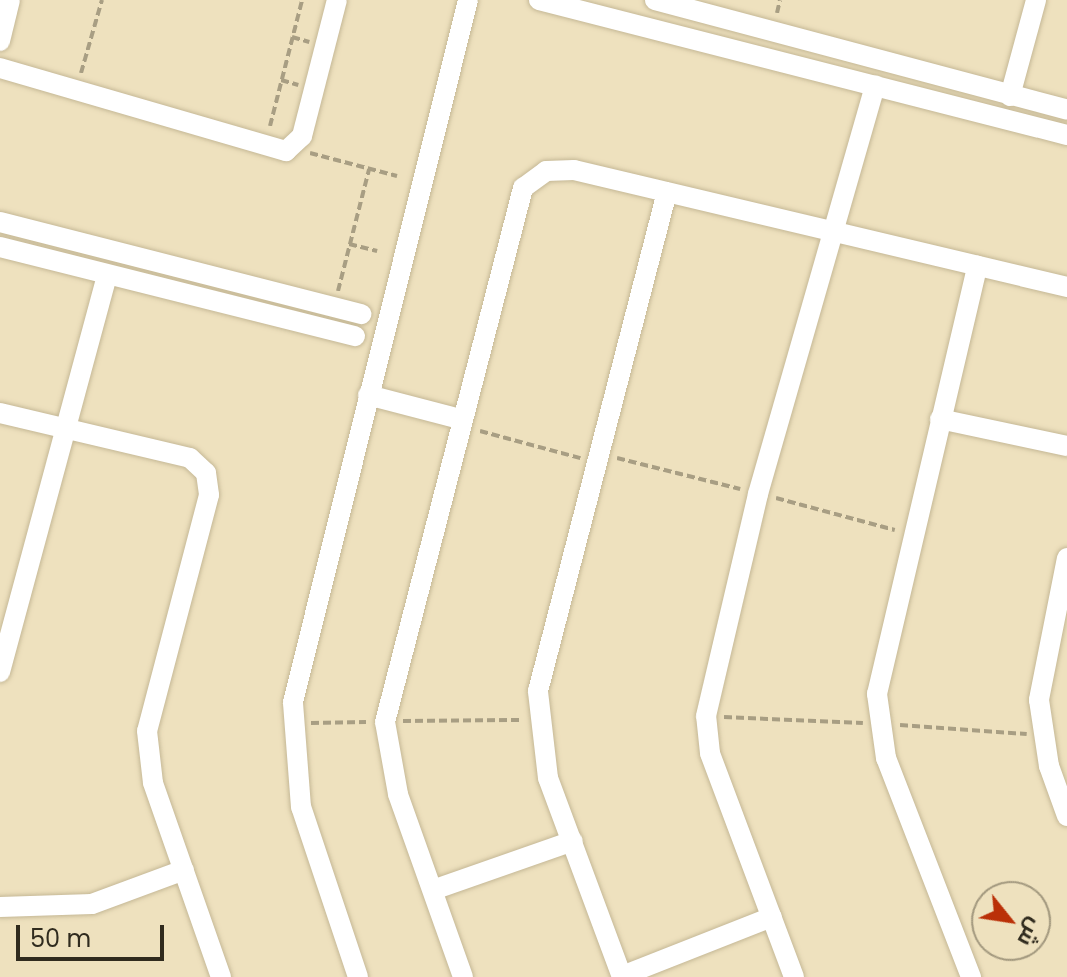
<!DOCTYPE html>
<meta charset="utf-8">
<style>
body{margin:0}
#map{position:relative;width:1067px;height:977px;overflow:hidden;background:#eee1be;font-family:Poppins,Cairo,sans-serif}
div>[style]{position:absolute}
.path>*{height:4px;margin-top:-2px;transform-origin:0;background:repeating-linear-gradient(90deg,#a89e83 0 8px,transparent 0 12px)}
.roads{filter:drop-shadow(0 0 2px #c5b896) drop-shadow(0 0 2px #c5b896)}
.minor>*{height:20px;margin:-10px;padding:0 10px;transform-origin:10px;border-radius:10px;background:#fff}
span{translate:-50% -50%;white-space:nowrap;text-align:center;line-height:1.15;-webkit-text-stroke:6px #eee1be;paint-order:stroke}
.north{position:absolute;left:971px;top:881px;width:80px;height:80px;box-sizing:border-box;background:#eee1be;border:2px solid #a2987e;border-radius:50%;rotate:120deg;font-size:22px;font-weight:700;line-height:32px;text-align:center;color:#302b1e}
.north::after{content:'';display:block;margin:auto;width:28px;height:36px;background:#ba3008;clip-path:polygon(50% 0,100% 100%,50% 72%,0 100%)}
.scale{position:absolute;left:16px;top:925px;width:148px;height:36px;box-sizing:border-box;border:4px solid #302b1e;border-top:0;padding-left:10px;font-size:24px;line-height:28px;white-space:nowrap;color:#302b1e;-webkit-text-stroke:6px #eee1be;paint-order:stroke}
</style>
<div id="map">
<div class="path">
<div style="left:777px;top:13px;width:13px;rotate:-77deg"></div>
<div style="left:292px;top:37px;width:18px;rotate:16deg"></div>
<div style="left:81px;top:73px;width:76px;rotate:-74deg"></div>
<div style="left:281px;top:80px;width:18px;rotate:16deg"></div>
<div style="left:270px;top:126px;width:130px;rotate:-75.7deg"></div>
<div style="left:310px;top:153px;width:90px;rotate:14.8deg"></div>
<div style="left:349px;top:244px;width:29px;rotate:14deg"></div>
<div style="left:338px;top:291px;width:126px;rotate:-75.7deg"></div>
<div style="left:480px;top:431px;width:104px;rotate:15.1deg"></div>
<div style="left:617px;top:458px;width:127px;rotate:14.1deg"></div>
<div style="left:776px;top:498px;width:123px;rotate:15.1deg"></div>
<div style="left:724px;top:717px;width:139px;rotate:2.5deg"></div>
<div style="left:403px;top:721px;width:119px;rotate:-0.5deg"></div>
<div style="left:311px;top:723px;width:55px;rotate:-1deg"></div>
<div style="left:900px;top:725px;width:127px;rotate:4.1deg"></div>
</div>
<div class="roads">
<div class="minor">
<div style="left:539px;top:0;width:545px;rotate:14.34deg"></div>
<div style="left:655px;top:0;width:426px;rotate:14.9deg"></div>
<div style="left:0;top:41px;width:42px;rotate:-76.3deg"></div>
<div style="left:0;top:68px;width:298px;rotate:16.2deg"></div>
<div style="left:286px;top:151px;width:22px;rotate:-43deg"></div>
<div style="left:302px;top:136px;width:140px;rotate:-75.6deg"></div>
<div style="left:1010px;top:96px;width:99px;rotate:-74.8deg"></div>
<div style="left:0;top:222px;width:373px;rotate:14.3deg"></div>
<div style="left:0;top:247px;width:366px;rotate:14.1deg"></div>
<div style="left:368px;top:395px;width:95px;rotate:14.6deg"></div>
<div style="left:0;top:413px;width:195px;rotate:13.3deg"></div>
<div style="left:190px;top:458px;width:22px;rotate:43deg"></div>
<div style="left:206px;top:473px;width:22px;rotate:82deg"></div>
<div style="left:209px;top:495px;width:244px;rotate:104.7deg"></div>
<div style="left:147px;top:731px;width:52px;rotate:83.4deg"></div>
<div style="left:153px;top:783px;width:206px;rotate:70.7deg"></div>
<div style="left:940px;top:419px;width:130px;rotate:12deg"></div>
<div style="left:1067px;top:558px;width:145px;rotate:101.2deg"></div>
<div style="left:1039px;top:700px;width:67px;rotate:81.4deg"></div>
<div style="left:1049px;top:766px;width:53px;rotate:70.2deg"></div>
<div style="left:0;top:672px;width:411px;rotate:-74.9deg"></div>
<div style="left:433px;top:890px;width:148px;rotate:-19.3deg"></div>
<div style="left:0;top:907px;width:92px;rotate:-1.9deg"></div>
<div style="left:92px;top:904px;width:98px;rotate:-20.3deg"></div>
<div style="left:622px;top:976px;width:161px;rotate:-21.5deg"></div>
<div style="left:358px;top:977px;width:179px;rotate:-108.5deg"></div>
<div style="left:301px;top:807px;width:105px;rotate:-94.4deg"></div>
<div style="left:293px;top:702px;width:723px;rotate:-76deg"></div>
<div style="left:463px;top:977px;width:194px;rotate:-109.6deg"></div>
<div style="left:398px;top:794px;width:73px;rotate:-100.2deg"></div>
<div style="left:385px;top:722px;width:552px;rotate:-75.51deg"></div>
<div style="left:523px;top:188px;width:29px;rotate:-36deg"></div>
<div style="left:546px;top:171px;width:28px;rotate:-2deg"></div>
<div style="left:574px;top:170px;width:507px;rotate:13.35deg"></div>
<div style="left:622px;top:977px;width:212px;rotate:-110.4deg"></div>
<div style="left:548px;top:778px;width:88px;rotate:-96.6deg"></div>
<div style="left:538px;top:691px;width:515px;rotate:-75.51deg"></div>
<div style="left:794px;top:977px;width:239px;rotate:-110.6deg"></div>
<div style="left:710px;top:753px;width:37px;rotate:-96deg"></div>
<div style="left:706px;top:716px;width:228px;rotate:-76.8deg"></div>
<div style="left:758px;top:494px;width:425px;rotate:-74deg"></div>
<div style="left:971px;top:977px;width:235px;rotate:-111.2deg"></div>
<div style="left:886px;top:758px;width:65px;rotate:-98deg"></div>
<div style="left:877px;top:694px;width:440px;rotate:-76.8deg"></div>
</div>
</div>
<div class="north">ش</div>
<div class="scale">50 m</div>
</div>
